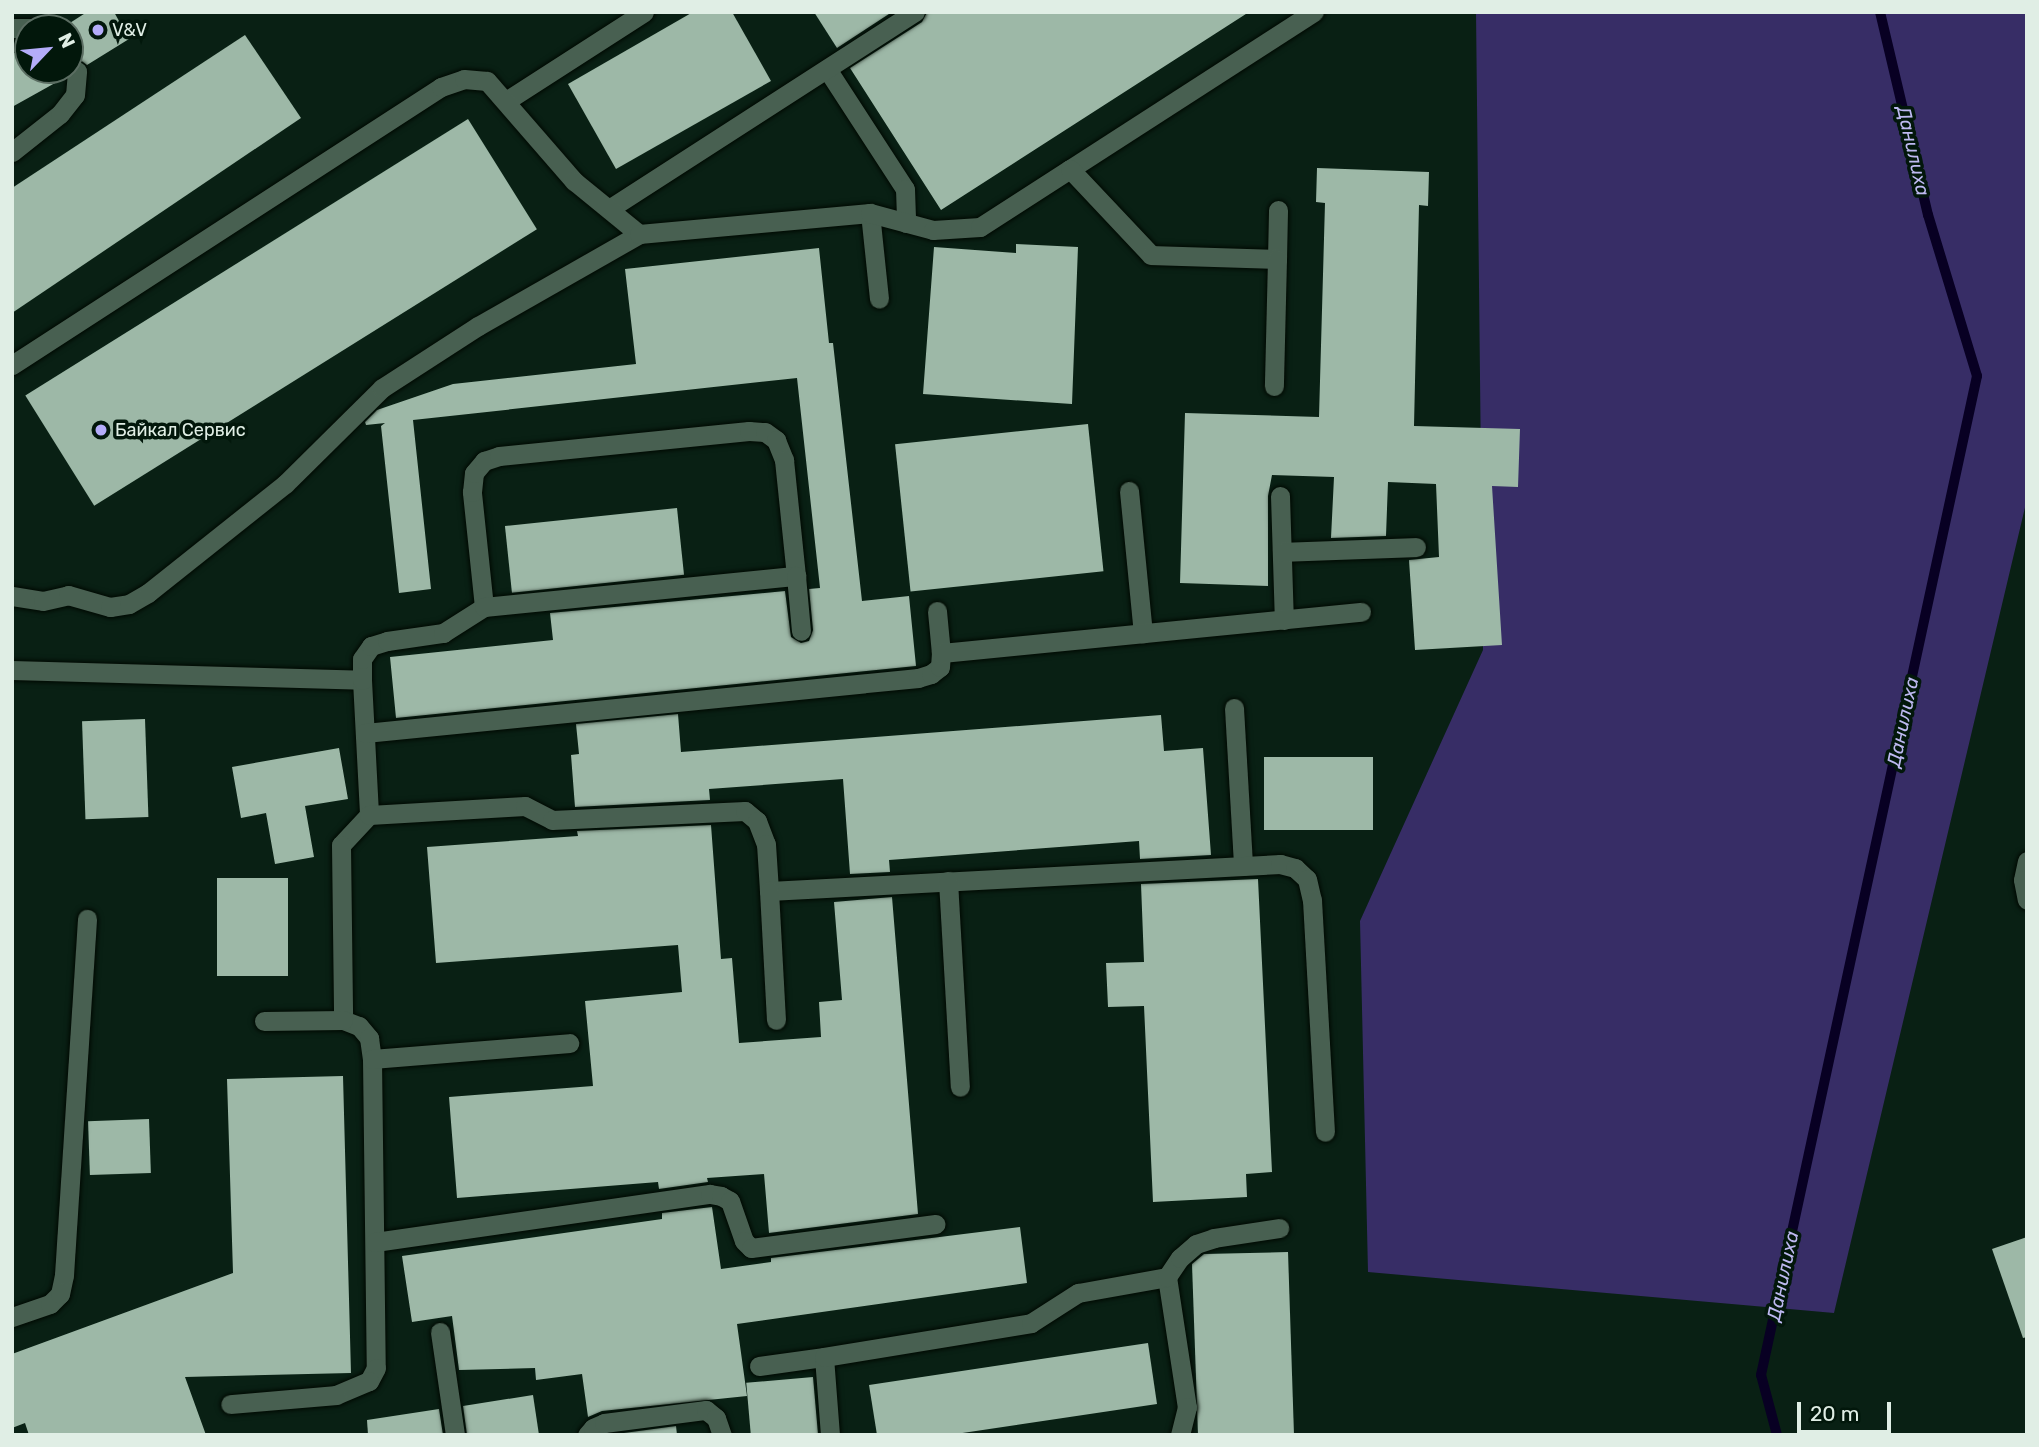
<!DOCTYPE html>
<meta charset="utf-8">
<style>
body{margin:0}
#map{position:relative;width:2039px;height:1447px;overflow:hidden;background:#092014;font-family:Rubik,sans-serif}
div>[style]{position:absolute}
.green>*{inset:0;background:#372d66}
.stream>*{height:10px;margin:-5px;padding:0 5px;transform-origin:5px;border-radius:5px;background:#080023}
.building>*{inset:0;background:#9db8a7;transform-origin:0 0}
.roads{filter:drop-shadow(0 0 2px #000902) drop-shadow(0 0 2px #000902)}
.service>*{height:19px;margin:-9.5px;padding:0 9.5px;transform-origin:9.5px;border-radius:9.5px;background:#486051}
.dots>*{width:19px;height:19px;translate:-50% -50%;box-sizing:border-box;border:4px solid #02170b;border-radius:50%}
span{translate:-50% -50%;white-space:nowrap;text-align:center;line-height:1.15;-webkit-text-stroke:7px #02170b;paint-order:stroke}
.poi-label{font-size:18px;color:#e0eee5}
.left{translate:0 -50%;text-align:left}
.water-label{font-size:19px;color:#beb9f1;font-style:italic}
.frame{position:absolute;inset:0;border:14px solid #e0eee5;pointer-events:none}
.north{position:absolute;left:14px;top:14px;width:70px;height:70px;box-sizing:border-box;background:#02170b;border:2px solid #5b6d62;border-radius:50%;rotate:64deg;font-size:19px;font-weight:700;line-height:28px;text-align:center;color:#e0eee5}
.north::after{content:'';display:block;margin:auto;width:24px;height:32px;background:#b4acf9;clip-path:polygon(50% 0,100% 100%,50% 72%,0 100%)}
.scale{position:absolute;left:1797px;top:1402px;width:94px;height:32px;box-sizing:border-box;border:4px solid #e0eee5;border-top:0;padding-left:9px;font-size:21px;line-height:24px;white-space:nowrap;color:#e0eee5;-webkit-text-stroke:5px #02170b;paint-order:stroke}
</style>
<div id="map">
<div class="green">
<div style="clip-path:polygon(1476px 12px,2027px 12px,2027px 499px,1834px 1313px,1368px 1272px,1360px 921px,1483px 650px)"></div>
</div>
<div class="stream">
<div style="left:1777px;top:1435px;width:62px;rotate:-104.9deg"></div>
<div style="left:1761px;top:1375px;width:1022px;rotate:-77.8deg"></div>
<div style="left:1977px;top:376px;width:168px;rotate:-106.9deg"></div>
<div style="left:1928px;top:215px;width:209px;rotate:-103.3deg"></div>
</div>
<div class="building">
<div style="clip-path:polygon(87px 12px,114px 12px,129px 39px,87px 65px,79px 59px,70px 61px,70px 28px,62px 28px)"></div>
<div style="clip-path:polygon(693px 12px,732px 12px,771px 81px,616px 169px,568px 84px)"></div>
<div style="clip-path:polygon(814px 12px,892px 12px,837px 48px)"></div>
<div style="clip-path:polygon(927px 12px,1249px 12px,941px 210px,850px 68px,922px 22px)"></div>
<div style="clip-path:polygon(245px 35px,301px 118px,12px 313px,12px 188px)"></div>
<div style="clip-path:polygon(28px 47px,28px 70px,65px 70px,64px 78px,12px 107px,12px 54px)"></div>
<div style="left:468px;top:119px;width:130px;height:522px;rotate:58deg"></div>
<div style="clip-path:polygon(1317px 168px,1429px 172px,1428px 206px,1419px 205px,1414px 426px,1520px 429px,1518px 487px,1492px 486px,1502px 645px,1415px 650px,1409px 560px,1439px 557px,1436px 484px,1388px 482px,1386px 536px,1331px 538px,1334px 477px,1272px 475px,1268px 496px,1268px 586px,1180px 583px,1185px 413px,1319px 417px,1325px 203px,1316px 202px)"></div>
<div style="clip-path:polygon(1016px 244px,1078px 247px,1072px 404px,923px 394px,934px 247px,1016px 253px)"></div>
<div style="clip-path:polygon(819px 248px,829px 343px,833px 343px,862px 601px,909px 596px,916px 666px,396px 718px,390px 657px,553px 640px,550px 613px,785px 591px,791px 637px,801px 643px,809px 641px,813px 630px,809px 589px,820px 588px,797px 378px,413px 420px,431px 589px,399px 593px,381px 426px,385px 423px,366px 425px,365px 422px,377px 410px,453px 384px,636px 364px,625px 269px)"></div>
<div style="left:1088px;top:424px;width:148px;height:194px;rotate:84deg"></div>
<div style="left:677px;top:508px;width:67px;height:173px;rotate:84deg"></div>
<div style="clip-path:polygon(678px 714px,681px 752px,1161px 715px,1164px 751px,1203px 748px,1211px 855px,1140px 859px,1139px 841px,889px 860px,890px 872px,850px 874px,843px 779px,709px 789px,710px 800px,575px 807px,571px 755px,579px 754px,576px 724px)"></div>
<div style="left:145px;top:719px;width:98px;height:63px;rotate:88deg"></div>
<div style="clip-path:polygon(339px 748px,348px 799px,305px 806px,314px 857px,275px 864px,266px 813px,241px 818px,232px 767px)"></div>
<div style="left:1373px;top:757px;width:73px;height:109px;rotate:90deg"></div>
<div style="clip-path:polygon(711px 825px,721px 959px,732px 958px,739px 1043px,821px 1037px,819px 1002px,842px 1000px,834px 902px,892px 897px,918px 1214px,769px 1233px,764px 1174px,707px 1178px,708px 1182px,659px 1189px,658px 1182px,457px 1198px,449px 1097px,593px 1086px,585px 1001px,682px 992px,678px 945px,436px 963px,427px 847px,578px 836px,577px 831px)"></div>
<div style="left:217px;top:878px;width:71px;height:98px"></div>
<div style="clip-path:polygon(1258px 879px,1272px 1172px,1246px 1174px,1247px 1197px,1153px 1202px,1144px 1006px,1108px 1007px,1106px 963px,1144px 962px,1141px 884px)"></div>
<div style="clip-path:polygon(343px 1076px,351px 1373px,185px 1377px,206px 1435px,29px 1435px,25px 1423px,12px 1428px,12px 1354px,233px 1273px,227px 1079px)"></div>
<div style="left:149px;top:1119px;width:54px;height:61px;rotate:88deg"></div>
<div style="clip-path:polygon(712px 1207px,721px 1269px,771px 1262px,771px 1258px,1020px 1227px,1027px 1283px,737px 1324px,747px 1396px,602px 1411px,588px 1417px,582px 1374px,536px 1380px,535px 1368px,459px 1370px,452px 1316px,412px 1322px,402px 1256px,662px 1219px,662px 1213px)"></div>
<div style="clip-path:polygon(2027px 1237px,2027px 1337px,2023px 1338px,1992px 1249px)"></div>
<div style="clip-path:polygon(1288px 1252px,1294px 1435px,1198px 1435px,1192px 1264px,1204px 1254px)"></div>
<div style="clip-path:polygon(1148px 1343px,1157px 1404px,949px 1435px,877px 1435px,869px 1385px)"></div>
<div style="left:813px;top:1377px;width:58px;height:67px;rotate:85deg"></div>
<div style="clip-path:polygon(533px 1395px,539px 1435px,467px 1435px,463px 1406px)"></div>
<div style="clip-path:polygon(439px 1409px,443px 1435px,368px 1435px,367px 1420px)"></div>
<div style="clip-path:polygon(676px 1426px,677px 1435px,609px 1435px)"></div>
</div>
<div class="roads">
<div class="service">
<div style="left:12px;top:28px;width:25px"></div>
<div style="left:827px;top:69px;width:143px;rotate:57deg"></div>
<div style="left:905px;top:189px;width:34px;rotate:88deg"></div>
<div style="left:506px;top:101px;width:164px;rotate:-32.8deg"></div>
<div style="left:12px;top:152px;width:61px;rotate:-38.4deg"></div>
<div style="left:60px;top:114px;width:24px;rotate:-52deg"></div>
<div style="left:75px;top:95px;width:24px;rotate:-85deg"></div>
<div style="left:1070px;top:169px;width:290px;rotate:-32.8deg"></div>
<div style="left:609px;top:209px;width:364px;rotate:-32.8deg"></div>
<div style="left:870px;top:213px;width:86px;rotate:84deg"></div>
<div style="left:1277px;top:259px;width:49px;rotate:-88.8deg"></div>
<div style="left:12px;top:365px;width:511px;rotate:-32.94deg"></div>
<div style="left:441px;top:87px;width:24px;rotate:-19deg"></div>
<div style="left:464px;top:79px;width:23px;rotate:5deg"></div>
<div style="left:487px;top:81px;width:133px;rotate:49deg"></div>
<div style="left:574px;top:181px;width:84px;rotate:39.2deg"></div>
<div style="left:1129px;top:491px;width:143px;rotate:84.4deg"></div>
<div style="left:1280px;top:496px;width:124px;rotate:88.2deg"></div>
<div style="left:1282px;top:552px;width:134px;rotate:-2.1deg"></div>
<div style="left:12px;top:596px;width:31px;rotate:9deg"></div>
<div style="left:43px;top:601px;width:26px;rotate:-13deg"></div>
<div style="left:68px;top:595px;width:44px;rotate:15.9deg"></div>
<div style="left:110px;top:607px;width:19px;rotate:-9deg"></div>
<div style="left:129px;top:604px;width:22px;rotate:-30deg"></div>
<div style="left:148px;top:593px;width:175px;rotate:-38.5deg"></div>
<div style="left:285px;top:484px;width:136px;rotate:-44.7deg"></div>
<div style="left:382px;top:388px;width:114px;rotate:-32.9deg"></div>
<div style="left:478px;top:326px;width:185px;rotate:-29.7deg"></div>
<div style="left:639px;top:234px;width:232px;rotate:-5.2deg"></div>
<div style="left:870px;top:213px;width:65px;rotate:15.1deg"></div>
<div style="left:933px;top:230px;width:47px;rotate:-3.7deg"></div>
<div style="left:980px;top:227px;width:107px;rotate:-32.8deg"></div>
<div style="left:1070px;top:169px;width:118px;rotate:46.7deg"></div>
<div style="left:1151px;top:255px;width:126px;rotate:1.8deg"></div>
<div style="left:1277px;top:259px;width:127px;rotate:91.4deg"></div>
<div style="left:484px;top:607px;width:116px;rotate:-96deg"></div>
<div style="left:472px;top:492px;width:19px;rotate:-84deg"></div>
<div style="left:474px;top:473px;width:16px;rotate:-50deg"></div>
<div style="left:484px;top:461px;width:16px;rotate:-18deg"></div>
<div style="left:499px;top:456px;width:251px;rotate:-5.7deg"></div>
<div style="left:749px;top:431px;width:16px;rotate:4deg"></div>
<div style="left:765px;top:432px;width:14px;rotate:36deg"></div>
<div style="left:776px;top:440px;width:22px;rotate:68deg"></div>
<div style="left:784px;top:460px;width:117px;rotate:84.1deg"></div>
<div style="left:937px;top:611px;width:42px;rotate:84.6deg"></div>
<div style="left:12px;top:670px;width:350px;rotate:1.6deg"></div>
<div style="left:362px;top:680px;width:135px;rotate:87deg"></div>
<div style="left:369px;top:815px;width:41px;rotate:133deg"></div>
<div style="left:341px;top:845px;width:175px;rotate:89.3deg"></div>
<div style="left:343px;top:1020px;width:17px;rotate:21deg"></div>
<div style="left:359px;top:1026px;width:16px;rotate:50deg"></div>
<div style="left:369px;top:1038px;width:21px;rotate:82deg"></div>
<div style="left:372px;top:1059px;width:309px;rotate:89.3deg"></div>
<div style="left:376px;top:1368px;width:15px;rotate:118deg"></div>
<div style="left:369px;top:1381px;width:36px;rotate:157deg"></div>
<div style="left:336px;top:1395px;width:106px;rotate:175.1deg"></div>
<div style="left:362px;top:680px;width:21px;rotate:-90deg"></div>
<div style="left:362px;top:659px;width:16px;rotate:-55deg"></div>
<div style="left:371px;top:646px;width:17px;rotate:-17deg"></div>
<div style="left:387px;top:641px;width:57px;rotate:-8.1deg"></div>
<div style="left:443px;top:633px;width:49px;rotate:-32.4deg"></div>
<div style="left:484px;top:607px;width:314px;rotate:-5.7deg"></div>
<div style="left:796px;top:576px;width:55px;rotate:84.8deg"></div>
<div style="left:1234px;top:708px;width:158px;rotate:86.7deg"></div>
<div style="left:365px;top:733px;width:556px;rotate:-5.68deg"></div>
<div style="left:918px;top:678px;width:14px;rotate:-17deg"></div>
<div style="left:931px;top:674px;width:11px;rotate:-38deg"></div>
<div style="left:940px;top:667px;width:14px;rotate:-86deg"></div>
<div style="left:941px;top:653px;width:422px;rotate:-5.6deg"></div>
<div style="left:369px;top:815px;width:156px;rotate:-3.3deg"></div>
<div style="left:525px;top:806px;width:30px;rotate:27deg"></div>
<div style="left:552px;top:820px;width:193px;rotate:-2.7deg"></div>
<div style="left:745px;top:811px;width:16px;rotate:40deg"></div>
<div style="left:757px;top:821px;width:25px;rotate:69deg"></div>
<div style="left:766px;top:844px;width:47px;rotate:86.3deg"></div>
<div style="left:769px;top:891px;width:512px;rotate:-3.02deg"></div>
<div style="left:1280px;top:864px;width:16px;rotate:15deg"></div>
<div style="left:1295px;top:868px;width:16px;rotate:43deg"></div>
<div style="left:1307px;top:879px;width:22px;rotate:77deg"></div>
<div style="left:1312px;top:900px;width:232px;rotate:86.8deg"></div>
<div style="left:2027px;top:861px;width:19px;rotate:102deg"></div>
<div style="left:2023px;top:880px;width:20px;rotate:79deg"></div>
<div style="left:948px;top:881px;width:206px;rotate:86.7deg"></div>
<div style="left:769px;top:891px;width:129px;rotate:86.9deg"></div>
<div style="left:264px;top:1021px;width:79px;rotate:-0.7deg"></div>
<div style="left:372px;top:1059px;width:198px;rotate:-4.6deg"></div>
<div style="left:375px;top:1242px;width:338px;rotate:-8.2deg"></div>
<div style="left:710px;top:1194px;width:11px;rotate:10deg"></div>
<div style="left:721px;top:1196px;width:10px;rotate:29deg"></div>
<div style="left:730px;top:1201px;width:42px;rotate:70.7deg"></div>
<div style="left:744px;top:1241px;width:10px;rotate:45deg"></div>
<div style="left:751px;top:1248px;width:186px;rotate:-7.4deg"></div>
<div style="left:1167px;top:1277px;width:132px;rotate:81.3deg"></div>
<div style="left:1187px;top:1407px;width:29px;rotate:104deg"></div>
<div style="left:12px;top:1317px;width:40px;rotate:-18.9deg"></div>
<div style="left:50px;top:1304px;width:14px;rotate:-45deg"></div>
<div style="left:60px;top:1294px;width:19px;rotate:-78deg"></div>
<div style="left:64px;top:1275px;width:357px;rotate:-86.3deg"></div>
<div style="left:440px;top:1332px;width:104px;rotate:81.7deg"></div>
<div style="left:759px;top:1366px;width:66px;rotate:-7.9deg"></div>
<div style="left:587px;top:1435px;width:9px;rotate:-49deg"></div>
<div style="left:593px;top:1428px;width:12px;rotate:-24deg"></div>
<div style="left:604px;top:1423px;width:103px;rotate:-7.3deg"></div>
<div style="left:706px;top:1410px;width:13px;rotate:39deg"></div>
<div style="left:716px;top:1418px;width:18px;rotate:71deg"></div>
<div style="left:830px;top:1435px;width:78px;rotate:-94.4deg"></div>
<div style="left:824px;top:1357px;width:210px;rotate:-9.3deg"></div>
<div style="left:1031px;top:1323px;width:56px;rotate:-32.6deg"></div>
<div style="left:1078px;top:1293px;width:90px;rotate:-10.2deg"></div>
<div style="left:1167px;top:1277px;width:23px;rotate:-56deg"></div>
<div style="left:1180px;top:1258px;width:21px;rotate:-41deg"></div>
<div style="left:1196px;top:1244px;width:19px;rotate:-18deg"></div>
<div style="left:1214px;top:1238px;width:66px;rotate:-8.7deg"></div>
</div>
</div>
<div class="dots">
<div style="left:98px;top:30px;background:#b4acf9"></div>
<div style="left:101px;top:430px;background:#b4acf9"></div>
</div>
<div class="poi-label">
<span class="left" style="left:112px;top:30px">V&amp;V</span>
<span class="left" style="left:115px;top:430px">Байкал Сервис</span>
</div>
<div class="water-label">
<span style="left:1913px;top:151px;rotate:77deg">Данилиха</span>
<span style="left:1903px;top:722px;rotate:-78deg">Данилиха</span>
<span style="left:1783px;top:1276px;rotate:-78deg">Данилиха</span>
</div>
<div class="frame"></div>
<div class="north">N</div>
<div class="scale">20 m</div>
</div>
